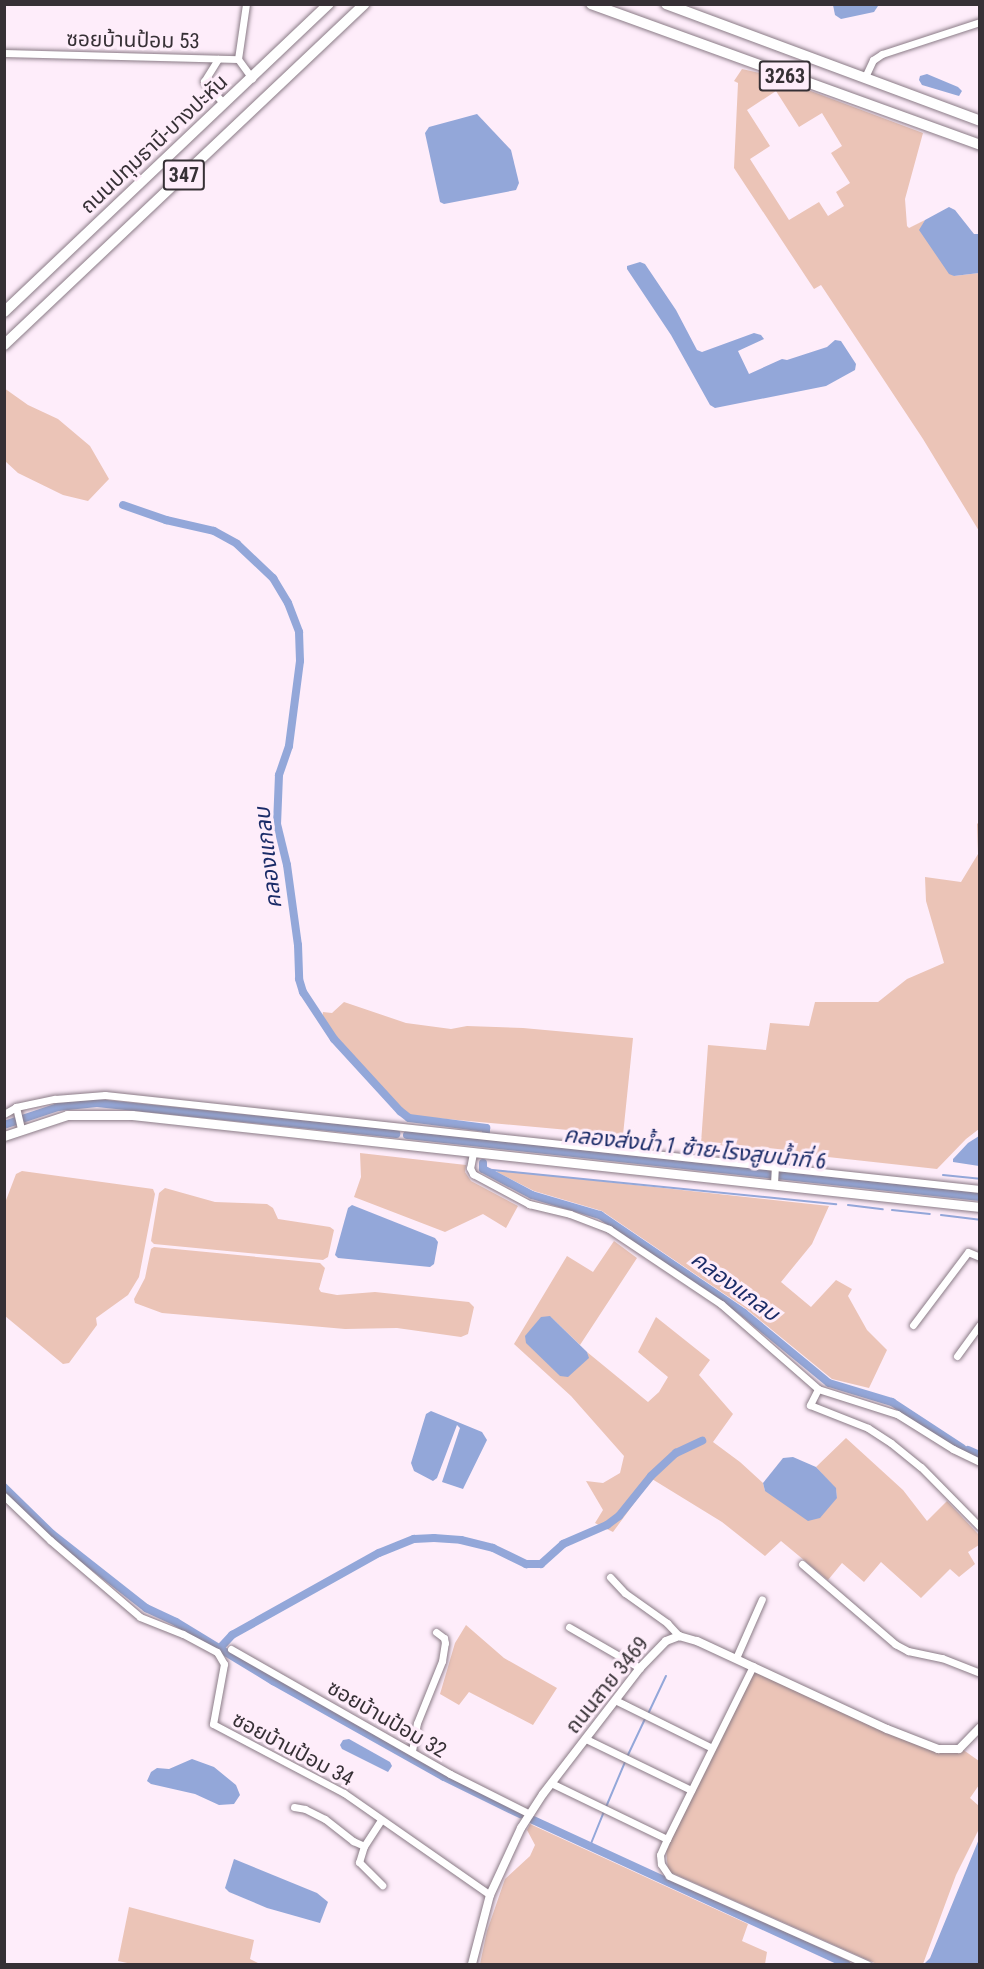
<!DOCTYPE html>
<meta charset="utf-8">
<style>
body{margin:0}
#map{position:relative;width:984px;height:1969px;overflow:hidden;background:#feedfa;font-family:"Roboto Condensed","Noto Sans Thai",sans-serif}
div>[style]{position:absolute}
.green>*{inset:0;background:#ebc4b7}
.water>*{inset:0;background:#93a7d9}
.stream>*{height:2px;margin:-1px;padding:0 1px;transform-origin:1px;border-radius:1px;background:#93a7d9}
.canal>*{height:8px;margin:-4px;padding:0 4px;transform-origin:4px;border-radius:4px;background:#93a7d9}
.roads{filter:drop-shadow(0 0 2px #8a7b86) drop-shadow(0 0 2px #8a7b86)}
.minor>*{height:7px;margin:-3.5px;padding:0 3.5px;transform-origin:3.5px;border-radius:3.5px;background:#fff}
.tertiary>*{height:8px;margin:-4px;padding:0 4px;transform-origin:4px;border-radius:4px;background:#fff}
.secondary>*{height:9px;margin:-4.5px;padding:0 4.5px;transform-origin:4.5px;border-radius:4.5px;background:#fff}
.primary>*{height:10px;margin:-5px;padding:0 5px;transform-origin:5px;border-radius:5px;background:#fff}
span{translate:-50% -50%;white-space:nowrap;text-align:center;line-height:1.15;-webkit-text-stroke:6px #feedfa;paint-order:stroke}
.shield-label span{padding:2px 4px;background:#feedfa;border:2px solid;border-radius:4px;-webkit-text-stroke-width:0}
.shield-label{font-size:20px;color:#363035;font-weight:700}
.street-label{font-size:21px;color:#363035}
.water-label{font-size:22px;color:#1b2c68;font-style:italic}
.frame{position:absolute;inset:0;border:6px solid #363035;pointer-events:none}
</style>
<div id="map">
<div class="green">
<div style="clip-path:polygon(evenodd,742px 69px,768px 75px,923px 133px,905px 199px,907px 226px,909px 228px,925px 220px,920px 230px,954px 276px,979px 273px,979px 531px,923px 439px,821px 285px,814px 289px,734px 168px,738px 83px,734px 81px,742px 69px,776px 91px,799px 127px,822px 113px,842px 146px,831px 153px,850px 183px,836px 192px,844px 206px,828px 216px,819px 202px,789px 220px,750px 159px,770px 146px,747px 110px,776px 91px)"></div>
<div style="clip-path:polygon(4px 388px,28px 405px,58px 419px,90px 446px,109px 479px,88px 501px,63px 495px,18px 473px,5px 461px)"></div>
<div style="clip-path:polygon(979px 822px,979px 1129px,966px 1139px,937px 1169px,701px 1143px,708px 1045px,766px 1050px,770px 1023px,809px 1026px,815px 1002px,878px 1002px,907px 979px,944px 963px,926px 901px,925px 877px,961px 882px,978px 854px,977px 824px)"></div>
<div style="clip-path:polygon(344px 1002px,406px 1023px,451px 1029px,467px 1026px,523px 1028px,633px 1038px,623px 1135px,402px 1115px,335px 1040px,322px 1018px,323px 1012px,332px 1013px)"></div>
<div style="clip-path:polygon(360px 1153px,466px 1165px,465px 1172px,471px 1181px,518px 1206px,506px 1228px,483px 1214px,445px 1232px,354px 1197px,361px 1177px)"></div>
<div style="clip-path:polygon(498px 1170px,829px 1206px,812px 1244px,781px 1282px,811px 1307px,836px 1280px,852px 1289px,848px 1296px,867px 1330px,887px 1350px,869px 1388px,832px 1379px,745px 1308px,602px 1211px,534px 1191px,497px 1172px)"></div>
<div style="clip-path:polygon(22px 1171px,153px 1189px,155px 1194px,139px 1277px,128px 1295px,96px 1318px,97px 1325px,69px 1363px,63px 1364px,5px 1316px,5px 1203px,16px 1174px)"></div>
<div style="clip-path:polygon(165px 1188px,215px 1202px,267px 1204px,273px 1208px,278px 1219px,330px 1227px,334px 1230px,328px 1257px,323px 1260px,154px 1244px,151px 1241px,159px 1193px)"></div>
<div style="clip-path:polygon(614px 1241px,637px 1258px,580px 1345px,550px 1316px,588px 1358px,587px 1352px,648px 1402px,659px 1392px,668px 1377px,638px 1352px,656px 1317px,710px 1360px,699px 1375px,733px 1414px,713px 1442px,740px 1462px,763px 1483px,765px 1491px,837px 1498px,836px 1489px,816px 1467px,846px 1438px,903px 1490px,927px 1521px,947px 1501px,979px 1535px,979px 1545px,968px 1552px,975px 1564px,959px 1577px,950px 1569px,921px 1598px,881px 1562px,864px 1582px,842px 1563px,828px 1580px,781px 1541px,765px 1556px,722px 1522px,652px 1479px,613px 1532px,595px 1523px,603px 1510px,586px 1481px,603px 1483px,620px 1473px,624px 1456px,571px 1396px,514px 1344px,567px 1256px,593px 1272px)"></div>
<div style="clip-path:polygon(154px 1247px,320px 1263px,325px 1268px,319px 1289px,321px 1292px,337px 1295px,375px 1292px,469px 1302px,474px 1307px,468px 1334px,461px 1337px,397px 1328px,345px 1329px,162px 1313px,135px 1303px,134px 1299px,145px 1278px,151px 1249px)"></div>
<div style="clip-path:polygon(466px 1625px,504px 1658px,557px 1688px,533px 1725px,469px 1692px,459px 1705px,440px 1694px,455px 1643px)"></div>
<div style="clip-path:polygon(754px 1669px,933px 1750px,962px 1749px,979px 1761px,979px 1785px,970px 1798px,979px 1806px,979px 1829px,956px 1875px,923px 1964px,877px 1964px,668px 1871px,666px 1849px)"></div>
<div style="clip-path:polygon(530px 1824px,748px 1924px,742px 1941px,767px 1952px,765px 1964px,480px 1964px,487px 1931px,505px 1879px,530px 1856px,535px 1845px,527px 1830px)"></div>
<div style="clip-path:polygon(129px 1907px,254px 1940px,250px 1959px,260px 1964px,132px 1964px,118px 1961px)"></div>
</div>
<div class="water">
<div style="clip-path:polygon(833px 5px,878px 4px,878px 6px,874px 12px,841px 19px,835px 15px)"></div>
<div style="clip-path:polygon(927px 74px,958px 87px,962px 91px,959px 96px,922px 85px,919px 80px,920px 76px)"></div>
<div style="clip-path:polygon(477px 114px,511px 150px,519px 183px,516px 190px,444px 204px,440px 202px,425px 133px,429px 127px)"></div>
<div style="clip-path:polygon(949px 207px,955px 210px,974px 234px,979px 234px,979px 273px,954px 276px,949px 274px,919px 230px,925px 220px)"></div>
<div style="clip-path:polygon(640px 262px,645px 264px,676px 310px,697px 350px,702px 352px,754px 333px,761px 335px,764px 339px,738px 351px,749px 374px,782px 359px,787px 360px,827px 347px,835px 340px,841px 341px,856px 364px,855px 370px,826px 386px,715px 408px,710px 405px,671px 335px,627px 269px,627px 266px)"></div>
<div style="clip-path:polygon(979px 1136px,979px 1166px,953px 1162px,953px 1159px,968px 1143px)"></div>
<div style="clip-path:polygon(352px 1205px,435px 1238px,438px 1242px,434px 1264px,430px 1267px,338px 1258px,335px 1255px,348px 1208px)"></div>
<div style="clip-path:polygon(550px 1316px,587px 1352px,589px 1358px,568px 1377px,560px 1376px,526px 1343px,525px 1336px,541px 1317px)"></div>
<div style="clip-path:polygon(431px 1411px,482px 1432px,487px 1440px,463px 1489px,442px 1482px,460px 1428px,457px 1425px,437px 1478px,433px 1481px,414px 1471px,411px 1463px,426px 1414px)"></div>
<div style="clip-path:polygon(793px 1457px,816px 1467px,836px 1488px,837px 1498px,820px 1518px,808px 1521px,765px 1491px,763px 1483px,783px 1458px)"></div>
<div style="clip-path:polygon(349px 1739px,390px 1762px,392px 1766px,388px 1772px,342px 1749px,340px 1745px,343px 1740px)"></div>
<div style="clip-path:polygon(192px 1759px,214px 1767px,236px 1785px,240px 1795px,234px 1804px,219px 1805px,195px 1794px,151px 1784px,147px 1781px,151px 1772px,157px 1768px,169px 1769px)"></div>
<div style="clip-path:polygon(979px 1839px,979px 1964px,924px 1964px,930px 1958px)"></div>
<div style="clip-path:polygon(234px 1859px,317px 1893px,328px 1902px,320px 1923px,267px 1908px,229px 1892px,225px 1888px)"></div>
</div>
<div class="stream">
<div style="left:483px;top:1169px;width:355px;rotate:5.7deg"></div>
<div style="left:943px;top:1175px;width:37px;rotate:6deg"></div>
<div style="left:848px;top:1205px;width:35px;rotate:7deg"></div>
<div style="left:892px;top:1210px;width:38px;rotate:6deg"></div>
<div style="left:941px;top:1215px;width:39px;rotate:7deg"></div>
<div style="left:648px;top:1714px;width:42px;rotate:-64.7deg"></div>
<div style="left:627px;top:1757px;width:42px;rotate:-64.7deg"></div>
<div style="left:606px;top:1807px;width:49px;rotate:-67.1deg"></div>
<div style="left:590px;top:1846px;width:38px;rotate:-68deg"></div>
</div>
<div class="canal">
<div style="left:123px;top:505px;width:46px;rotate:19.2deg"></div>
<div style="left:166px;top:520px;width:49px;rotate:12.9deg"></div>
<div style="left:214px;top:531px;width:26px;rotate:29deg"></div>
<div style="left:237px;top:544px;width:50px;rotate:43.4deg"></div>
<div style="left:273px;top:578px;width:29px;rotate:59deg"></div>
<div style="left:288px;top:603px;width:31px;rotate:69deg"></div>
<div style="left:299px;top:632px;width:29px;rotate:88deg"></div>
<div style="left:300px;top:661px;width:86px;rotate:97.4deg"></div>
<div style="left:289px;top:746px;width:31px;rotate:109deg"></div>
<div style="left:279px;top:775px;width:49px;rotate:92.3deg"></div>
<div style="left:277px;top:824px;width:42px;rotate:76.3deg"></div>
<div style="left:287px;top:865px;width:81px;rotate:82.2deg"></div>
<div style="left:298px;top:945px;width:34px;rotate:88deg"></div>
<div style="left:299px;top:979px;width:14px;rotate:73deg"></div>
<div style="left:303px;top:992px;width:56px;rotate:56.6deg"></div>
<div style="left:334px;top:1039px;width:98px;rotate:47.5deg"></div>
<div style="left:400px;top:1111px;width:11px;rotate:38deg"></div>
<div style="left:409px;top:1118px;width:78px;rotate:7.4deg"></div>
<div style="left:486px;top:1128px;width:4px;rotate:90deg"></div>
<div style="left:4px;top:1125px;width:57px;rotate:-18.4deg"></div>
<div style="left:58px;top:1107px;width:39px;rotate:-6deg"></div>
<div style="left:97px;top:1103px;width:301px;rotate:5.9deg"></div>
<div style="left:407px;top:1135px;width:576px;rotate:6.18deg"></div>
<div style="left:483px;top:1163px;width:6px;rotate:90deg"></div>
<div style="left:483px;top:1169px;width:55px;rotate:28deg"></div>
<div style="left:532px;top:1195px;width:71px;rotate:16.4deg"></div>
<div style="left:600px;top:1215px;width:174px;rotate:34.2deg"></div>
<div style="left:744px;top:1313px;width:110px;rotate:39.5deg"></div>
<div style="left:829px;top:1383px;width:66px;rotate:16.8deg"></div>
<div style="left:892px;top:1402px;width:84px;rotate:33.3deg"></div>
<div style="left:968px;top:1450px;width:13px;rotate:23deg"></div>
<div style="left:4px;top:1487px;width:67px;rotate:44.4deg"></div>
<div style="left:52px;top:1534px;width:120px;rotate:38.2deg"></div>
<div style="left:146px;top:1608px;width:33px;rotate:25deg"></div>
<div style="left:176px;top:1622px;width:114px;rotate:31.3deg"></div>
<div style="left:273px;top:1681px;width:196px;rotate:29.3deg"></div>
<div style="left:444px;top:1777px;width:85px;rotate:26deg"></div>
<div style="left:220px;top:1648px;width:18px;rotate:-47deg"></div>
<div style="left:232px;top:1635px;width:168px;rotate:-29.2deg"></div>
<div style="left:379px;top:1553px;width:38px;rotate:-22deg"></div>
<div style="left:414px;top:1539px;width:20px;rotate:-3deg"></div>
<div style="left:434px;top:1538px;width:27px;rotate:4deg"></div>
<div style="left:461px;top:1540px;width:33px;rotate:14deg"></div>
<div style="left:493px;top:1548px;width:37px;rotate:26deg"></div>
<div style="left:526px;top:1564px;width:15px"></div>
<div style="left:541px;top:1564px;width:30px;rotate:-42deg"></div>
<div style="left:563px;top:1544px;width:48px;rotate:-23.4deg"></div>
<div style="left:607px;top:1525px;width:15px;rotate:-37deg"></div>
<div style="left:619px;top:1516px;width:51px;rotate:-51.3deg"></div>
<div style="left:651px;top:1476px;width:34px;rotate:-43deg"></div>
<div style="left:676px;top:1453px;width:29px;rotate:-25deg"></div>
<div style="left:533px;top:1820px;width:345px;rotate:24.7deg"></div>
</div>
<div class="roads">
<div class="minor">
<div style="left:4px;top:53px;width:234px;rotate:1.5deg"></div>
<div style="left:238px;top:59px;width:24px;rotate:54deg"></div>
<div style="left:218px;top:59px;width:26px;rotate:122deg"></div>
<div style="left:204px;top:81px;width:30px;rotate:49deg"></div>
<div style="left:238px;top:59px;width:56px;rotate:-81.7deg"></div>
<div style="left:865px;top:77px;width:19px;rotate:-65deg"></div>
<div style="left:873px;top:60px;width:11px;rotate:-34deg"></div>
<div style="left:882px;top:54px;width:103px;rotate:-18.1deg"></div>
<div style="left:16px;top:1107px;width:23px;rotate:77deg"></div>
<div style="left:4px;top:1114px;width:14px;rotate:-30deg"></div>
<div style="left:16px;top:1107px;width:40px;rotate:-12deg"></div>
<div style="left:55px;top:1099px;width:50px;rotate:-4.6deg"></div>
<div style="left:105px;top:1095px;width:880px;rotate:6.13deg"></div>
<div style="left:473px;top:1153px;width:15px;rotate:101deg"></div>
<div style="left:470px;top:1168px;width:7px;rotate:63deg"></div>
<div style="left:473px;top:1174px;width:64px;rotate:28.2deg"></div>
<div style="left:529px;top:1204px;width:42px;rotate:13.7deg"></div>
<div style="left:570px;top:1214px;width:42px;rotate:21deg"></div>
<div style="left:609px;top:1229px;width:135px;rotate:33.8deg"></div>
<div style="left:721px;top:1304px;width:129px;rotate:41.2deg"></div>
<div style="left:818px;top:1389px;width:83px;rotate:17.6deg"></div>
<div style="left:897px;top:1414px;width:66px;rotate:32deg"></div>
<div style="left:953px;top:1449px;width:30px;rotate:26deg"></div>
<div style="left:774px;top:1184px;width:18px;rotate:-87deg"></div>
<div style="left:913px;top:1325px;width:91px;rotate:-53deg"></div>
<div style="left:968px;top:1252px;width:13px;rotate:23deg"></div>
<div style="left:957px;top:1356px;width:39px;rotate:-54deg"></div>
<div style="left:818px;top:1389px;width:18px;rotate:117deg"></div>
<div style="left:810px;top:1405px;width:62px;rotate:21.6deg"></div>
<div style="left:868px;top:1428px;width:27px;rotate:33deg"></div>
<div style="left:891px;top:1443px;width:38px;rotate:39deg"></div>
<div style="left:921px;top:1467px;width:84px;rotate:45.5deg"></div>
<div style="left:4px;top:1496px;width:64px;rotate:43.7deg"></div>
<div style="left:50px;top:1540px;width:118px;rotate:40.5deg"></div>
<div style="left:140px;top:1617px;width:46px;rotate:21.6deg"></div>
<div style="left:183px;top:1634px;width:38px;rotate:28deg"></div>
<div style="left:217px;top:1652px;width:14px;rotate:60deg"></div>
<div style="left:224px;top:1664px;width:61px;rotate:100.4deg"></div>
<div style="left:213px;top:1724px;width:148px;rotate:27.8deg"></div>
<div style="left:344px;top:1793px;width:178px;rotate:34.9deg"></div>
<div style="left:802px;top:1564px;width:123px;rotate:40.7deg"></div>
<div style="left:895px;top:1644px;width:15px;rotate:28deg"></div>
<div style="left:908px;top:1651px;width:35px;rotate:12deg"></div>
<div style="left:942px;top:1658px;width:41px;rotate:21.5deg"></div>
<div style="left:610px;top:1577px;width:22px;rotate:47deg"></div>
<div style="left:625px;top:1593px;width:52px;rotate:35.5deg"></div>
<div style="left:667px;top:1623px;width:18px;rotate:47deg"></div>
<div style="left:569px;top:1627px;width:82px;rotate:30deg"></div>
<div style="left:231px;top:1649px;width:252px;rotate:29.7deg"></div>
<div style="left:450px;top:1774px;width:89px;rotate:26.6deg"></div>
<div style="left:736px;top:1658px;width:64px;rotate:-66.2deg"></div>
<div style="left:753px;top:1666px;width:193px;rotate:116.4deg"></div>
<div style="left:667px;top:1839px;width:17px;rotate:114deg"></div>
<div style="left:660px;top:1855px;width:9px;rotate:84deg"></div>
<div style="left:661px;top:1864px;width:14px;rotate:56deg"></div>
<div style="left:669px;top:1876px;width:217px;rotate:24deg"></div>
<div style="left:615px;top:1700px;width:108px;rotate:26.3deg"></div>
<div style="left:586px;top:1739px;width:117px;rotate:25.9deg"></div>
<div style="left:412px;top:1751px;width:28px;rotate:-80deg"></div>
<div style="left:417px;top:1723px;width:67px;rotate:-68deg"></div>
<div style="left:442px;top:1661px;width:18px;rotate:-81deg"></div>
<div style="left:445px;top:1643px;width:5px;rotate:-101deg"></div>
<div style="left:444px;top:1638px;width:10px;rotate:-143deg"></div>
<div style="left:551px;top:1783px;width:129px;rotate:25.8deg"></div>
<div style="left:294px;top:1807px;width:11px;rotate:10deg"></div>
<div style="left:305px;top:1809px;width:22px;rotate:27deg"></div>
<div style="left:325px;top:1819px;width:36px;rotate:38deg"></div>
<div style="left:353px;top:1841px;width:12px;rotate:24deg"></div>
<div style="left:381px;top:1820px;width:31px;rotate:123deg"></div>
<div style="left:364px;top:1846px;width:17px;rotate:107deg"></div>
<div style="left:359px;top:1862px;width:33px;rotate:45deg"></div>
</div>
<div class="tertiary">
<div style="left:472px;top:1964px;width:71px;rotate:-75.4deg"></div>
<div style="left:490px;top:1895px;width:74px;rotate:-65.2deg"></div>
<div style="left:521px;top:1828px;width:40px;rotate:-57.1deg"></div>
<div style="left:543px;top:1794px;width:159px;rotate:-52.4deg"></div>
<div style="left:640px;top:1668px;width:37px;rotate:-46deg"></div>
<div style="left:666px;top:1641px;width:14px;rotate:-21deg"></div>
<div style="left:679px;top:1636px;width:19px;rotate:16deg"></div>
<div style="left:697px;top:1641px;width:209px;rotate:24.9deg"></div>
<div style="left:887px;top:1729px;width:55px;rotate:21.4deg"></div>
<div style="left:938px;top:1749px;width:21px"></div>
<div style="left:959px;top:1749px;width:30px;rotate:-46deg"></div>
</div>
<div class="secondary">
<div style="left:4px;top:1136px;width:66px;rotate:-18.4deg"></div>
<div style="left:67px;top:1115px;width:65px"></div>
<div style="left:132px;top:1115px;width:853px;rotate:6.19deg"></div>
</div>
<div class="primary">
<div style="left:591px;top:4px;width:414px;rotate:19.9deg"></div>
<div style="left:666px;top:4px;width:335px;rotate:20.4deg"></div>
<div style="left:4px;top:312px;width:448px;rotate:-43.5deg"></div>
<div style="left:4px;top:345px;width:496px;rotate:-43.4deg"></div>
</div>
</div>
<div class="shield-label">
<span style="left:785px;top:76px">3263</span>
<span style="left:184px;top:175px">347</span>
</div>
<div class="street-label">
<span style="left:133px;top:40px;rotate:1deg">ซอยบ้านป้อม 53</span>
<span style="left:154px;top:144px;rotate:-43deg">ถนนปทุมธานี-บางปะหัน</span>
<span style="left:607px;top:1685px;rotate:-51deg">ถนนสาย 3469</span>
<span style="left:387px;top:1719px;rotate:30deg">ซอยบ้านป้อม 32</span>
<span style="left:293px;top:1749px;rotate:28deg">ซอยบ้านป้อม 34</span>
</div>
<div class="water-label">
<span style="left:268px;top:858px;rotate:-97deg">คลองแกลบ</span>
<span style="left:695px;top:1148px;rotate:6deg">คลองส่งน้ำ 1 ซ้าย-โรงสูบน้ำที่ 6</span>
<span style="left:735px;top:1286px;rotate:36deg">คลองแกลบ</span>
</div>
<div class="frame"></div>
</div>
